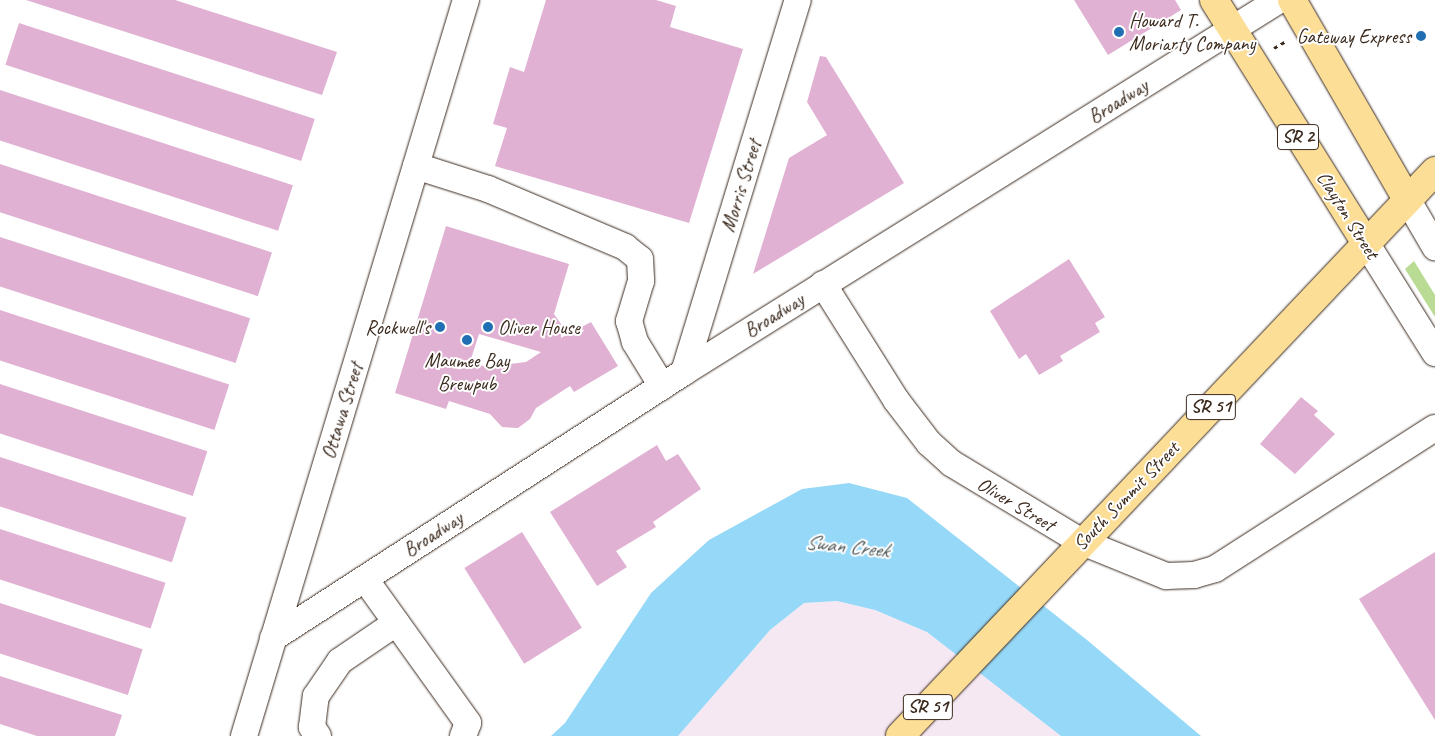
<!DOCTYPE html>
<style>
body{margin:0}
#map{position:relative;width:1435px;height:736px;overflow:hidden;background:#fff;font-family:Caveat,sans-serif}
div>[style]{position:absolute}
.built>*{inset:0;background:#f6e8f2}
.green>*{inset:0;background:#b9db94}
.water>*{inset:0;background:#95d8f7}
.building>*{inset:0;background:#e0b1d3;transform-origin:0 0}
.path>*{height:3px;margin-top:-1.5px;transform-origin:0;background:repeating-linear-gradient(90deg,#3b2a1e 0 4px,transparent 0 8px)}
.roads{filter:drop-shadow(0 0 1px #3b2a1e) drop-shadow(0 0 1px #3b2a1e)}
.minor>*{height:26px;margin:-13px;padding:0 13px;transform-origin:13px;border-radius:13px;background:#fff}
.major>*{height:28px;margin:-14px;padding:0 14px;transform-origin:14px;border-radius:14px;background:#fcde96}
.dots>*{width:14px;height:14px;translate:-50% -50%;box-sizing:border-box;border:2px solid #fff;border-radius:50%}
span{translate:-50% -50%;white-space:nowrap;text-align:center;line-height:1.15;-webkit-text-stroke:4px #fff;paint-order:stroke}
.shield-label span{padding:1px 4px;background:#fff;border:1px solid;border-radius:4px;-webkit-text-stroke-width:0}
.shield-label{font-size:19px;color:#3b2a1e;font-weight:700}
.poi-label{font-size:20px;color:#3b2a1e}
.left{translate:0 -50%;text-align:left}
.right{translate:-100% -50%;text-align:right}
.street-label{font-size:20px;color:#3b2a1e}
.water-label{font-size:21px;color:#565e5f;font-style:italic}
</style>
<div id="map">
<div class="built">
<div style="clip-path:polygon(837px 601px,875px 610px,927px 632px,1061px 736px,678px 736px,770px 630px,804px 603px)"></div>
</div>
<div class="green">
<div style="clip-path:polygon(1414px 261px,1435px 295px,1435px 317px,1405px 269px)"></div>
</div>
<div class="water">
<div style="clip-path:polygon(849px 483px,907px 498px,1087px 640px,1201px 736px,1061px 736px,927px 632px,875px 610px,837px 601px,804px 603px,770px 630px,678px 736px,551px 736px,565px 723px,651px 593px,709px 540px,802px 489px)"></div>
</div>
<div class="building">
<div style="clip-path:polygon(26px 0,175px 0,337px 52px,322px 95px)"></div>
<div style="clip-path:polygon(546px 0,656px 0,676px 6px,670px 27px,743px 49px,689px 223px,495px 166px,507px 128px,493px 124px,510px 67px,524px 72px)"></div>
<div style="clip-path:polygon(1074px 0,1175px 0,1181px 10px,1108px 55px)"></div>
<div style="left:19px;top:23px;width:311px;height:44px;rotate:18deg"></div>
<div style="clip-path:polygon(820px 56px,826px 57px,904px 183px,753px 274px,789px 158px,827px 135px,807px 102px)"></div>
<div style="left:0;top:90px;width:308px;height:48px;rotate:18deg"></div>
<div style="left:0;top:164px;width:286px;height:46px;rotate:18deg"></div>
<div style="clip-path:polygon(evenodd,446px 226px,569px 264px,554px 314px,561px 324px,561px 338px,591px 322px,618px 366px,574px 392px,570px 386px,536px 408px,530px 419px,518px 428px,502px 427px,490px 414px,449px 401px,446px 409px,395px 393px,446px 226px,479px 334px,541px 352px,526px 362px,487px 367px,470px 362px,479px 334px)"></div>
<div style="left:0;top:237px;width:263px;height:47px;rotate:18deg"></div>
<div style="clip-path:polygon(1069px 259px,1105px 317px,1095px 323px,1100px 332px,1060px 356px,1063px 361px,1039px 375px,1026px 354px,1019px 359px,990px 311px)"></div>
<div style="left:0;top:310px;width:241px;height:48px;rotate:18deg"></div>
<div style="left:0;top:384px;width:218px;height:47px;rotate:18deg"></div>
<div style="clip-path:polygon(1301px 397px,1318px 411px,1314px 415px,1335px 434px,1295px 474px,1260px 444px)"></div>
<div style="clip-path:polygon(657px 445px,666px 461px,678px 454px,701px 489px,653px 522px,656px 527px,616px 551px,627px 567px,597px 586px,550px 512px)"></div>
<div style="left:0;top:457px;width:196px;height:47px;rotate:18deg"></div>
<div style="left:0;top:529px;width:174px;height:48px;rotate:18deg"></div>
<div style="left:522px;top:532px;width:113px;height:68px;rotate:58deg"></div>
<div style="clip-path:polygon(1435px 552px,1435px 720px,1359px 599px)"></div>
<div style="left:0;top:603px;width:150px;height:48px;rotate:18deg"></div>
<div style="clip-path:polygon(0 676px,122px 715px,115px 736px,37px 736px,0 724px)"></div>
</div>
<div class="path">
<div style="left:1274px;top:48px;width:14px;rotate:-30deg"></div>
</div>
<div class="roads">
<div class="minor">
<div style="left:416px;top:166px;width:76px;rotate:17.7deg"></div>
<div style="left:488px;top:189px;width:149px;rotate:22.9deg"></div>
<div style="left:625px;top:247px;width:19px;rotate:39deg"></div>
<div style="left:640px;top:259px;width:22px;rotate:87deg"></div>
<div style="left:641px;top:281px;width:42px;rotate:106.7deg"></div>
<div style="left:629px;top:321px;width:22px;rotate:74deg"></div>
<div style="left:635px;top:342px;width:52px;rotate:58.5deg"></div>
<div style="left:1407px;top:199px;width:56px;rotate:59.7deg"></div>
<div style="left:1366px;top:243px;width:130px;rotate:57.9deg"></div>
<div style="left:823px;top:284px;width:137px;rotate:57.8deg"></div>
<div style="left:896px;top:400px;width:54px;rotate:52.5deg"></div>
<div style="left:929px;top:443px;width:30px;rotate:42deg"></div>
<div style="left:951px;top:463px;width:153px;rotate:31.1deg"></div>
<div style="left:1082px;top:542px;width:91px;rotate:22deg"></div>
<div style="left:1166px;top:576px;width:28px;rotate:-2deg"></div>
<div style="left:1194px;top:575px;width:22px;rotate:-16deg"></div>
<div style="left:1215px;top:569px;width:261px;rotate:-32.7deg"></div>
<div style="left:684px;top:372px;width:389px;rotate:-73deg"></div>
<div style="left:365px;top:579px;width:177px;rotate:54.4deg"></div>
<div style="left:468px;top:723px;width:14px;rotate:111deg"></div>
<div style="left:273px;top:638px;width:490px;rotate:-32.9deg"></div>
<div style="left:684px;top:372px;width:702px;rotate:-32.01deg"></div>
<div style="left:244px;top:736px;width:769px;rotate:-73.22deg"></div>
<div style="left:318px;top:736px;width:11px;rotate:-124deg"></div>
<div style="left:312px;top:727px;width:31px;rotate:-83deg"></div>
<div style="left:316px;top:696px;width:42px;rotate:-55.6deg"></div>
<div style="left:340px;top:661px;width:68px;rotate:-34.2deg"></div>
</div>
<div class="major">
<div style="left:1214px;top:0;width:287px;rotate:58deg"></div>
<div style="left:1292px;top:0;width:230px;rotate:60deg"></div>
<div style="left:900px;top:736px;width:778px;rotate:-46.56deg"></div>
</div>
</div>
<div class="dots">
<div style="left:1119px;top:32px;background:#1f6fb2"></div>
<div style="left:1421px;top:36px;background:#1f6fb2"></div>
<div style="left:440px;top:327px;background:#1f6fb2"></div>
<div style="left:488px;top:327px;background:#1f6fb2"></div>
<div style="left:467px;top:340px;background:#1f6fb2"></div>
</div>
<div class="shield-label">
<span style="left:1298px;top:137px">SR 2</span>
<span style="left:1211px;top:407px">SR 51</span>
<span style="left:928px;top:707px">SR 51</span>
</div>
<div class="poi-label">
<span class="left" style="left:1129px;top:32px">Howard T.<br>Moriarty Company</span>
<span class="right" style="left:1411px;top:36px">Gateway Express</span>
<span class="right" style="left:430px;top:327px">Rockwell's</span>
<span class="left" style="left:498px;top:327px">Oliver House</span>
<span style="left:467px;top:372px">Maumee Bay<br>Brewpub</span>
</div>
<div class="street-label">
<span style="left:1118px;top:101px;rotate:-32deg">Broadway</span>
<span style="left:741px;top:186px;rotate:-73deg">Morris Street</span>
<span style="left:1348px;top:215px;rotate:58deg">Clayton Street</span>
<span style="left:774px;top:315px;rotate:-32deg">Broadway</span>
<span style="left:342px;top:411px;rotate:-73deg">Ottawa Street</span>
<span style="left:1126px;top:496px;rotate:-46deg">South Summit Street</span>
<span style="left:1016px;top:504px;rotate:31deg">Oliver Street</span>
<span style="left:433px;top:534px;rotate:-33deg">Broadway</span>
</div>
<div class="water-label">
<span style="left:847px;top:546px;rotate:6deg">Swan Creek</span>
</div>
</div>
